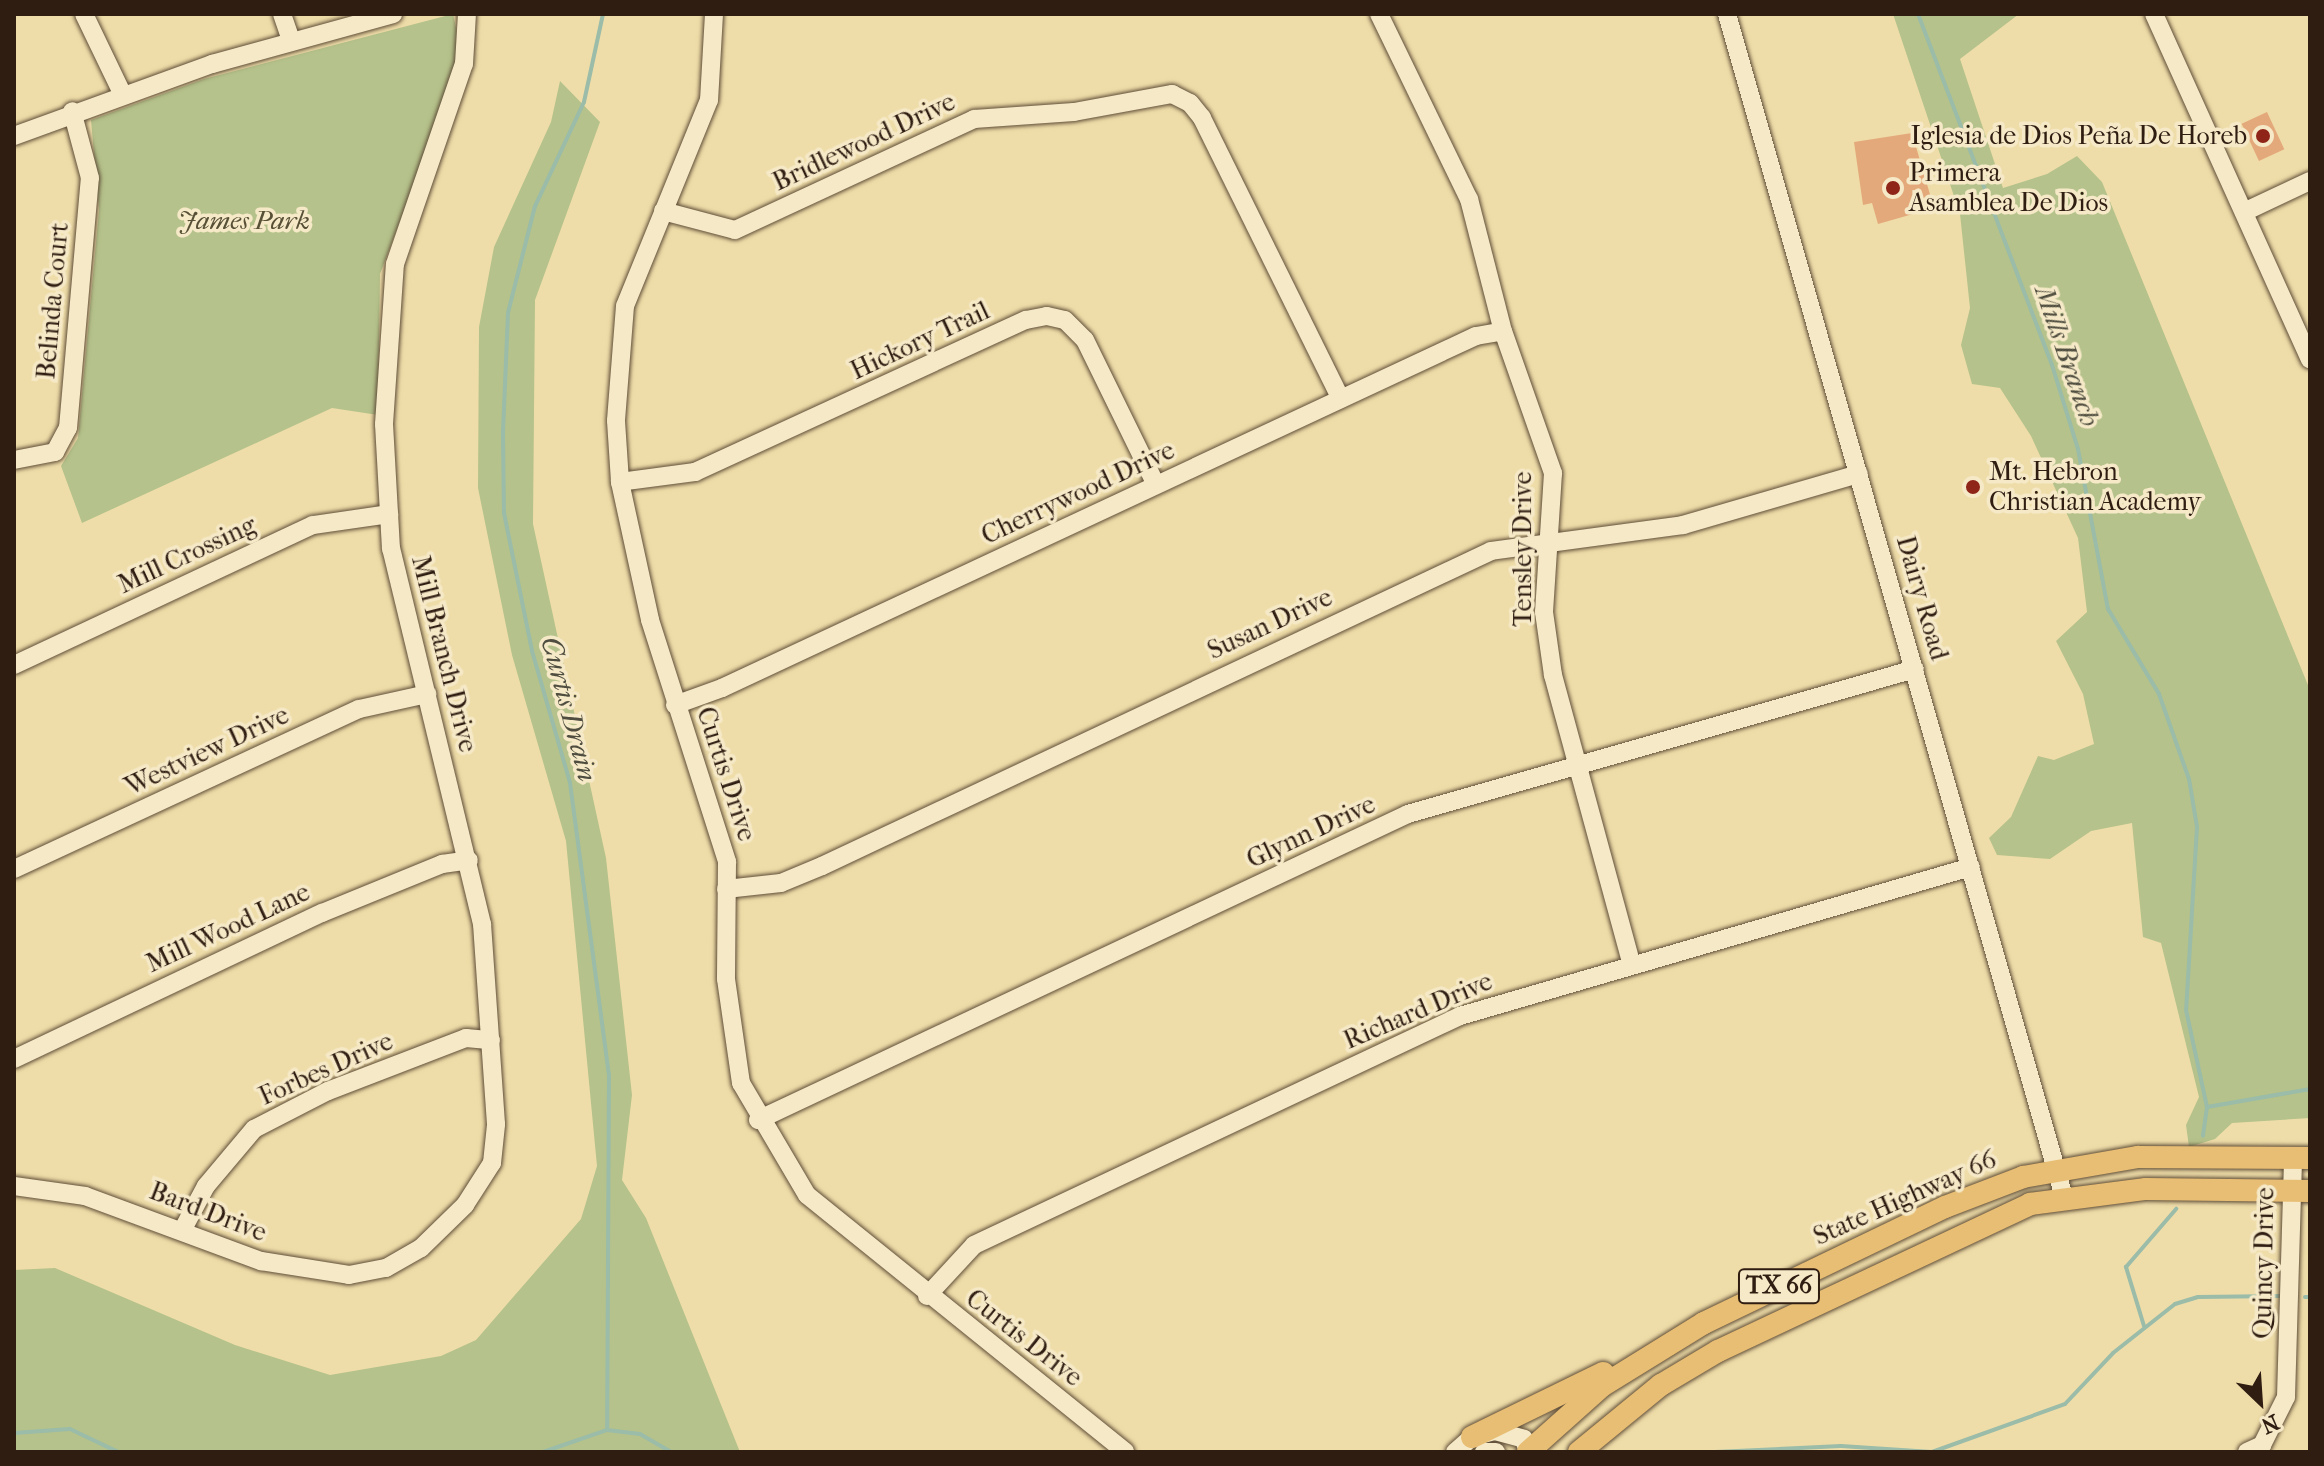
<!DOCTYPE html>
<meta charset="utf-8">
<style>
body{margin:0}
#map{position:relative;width:2324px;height:1466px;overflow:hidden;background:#efdda9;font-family:"IM FELL French Canon",serif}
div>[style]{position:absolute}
.green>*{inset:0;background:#b5c28b}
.stream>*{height:4px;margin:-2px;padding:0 2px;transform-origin:2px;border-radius:2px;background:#9abca8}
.building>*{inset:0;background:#e3a97b;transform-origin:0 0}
.roads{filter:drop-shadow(0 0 2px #5f4d38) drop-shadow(0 0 2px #5f4d38)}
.minor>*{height:18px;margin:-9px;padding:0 9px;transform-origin:9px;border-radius:9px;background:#f5e9c7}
.major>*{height:22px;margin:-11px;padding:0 11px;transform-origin:11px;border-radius:11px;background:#e8be74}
.dots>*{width:22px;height:22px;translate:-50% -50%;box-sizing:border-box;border:4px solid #f5e9c7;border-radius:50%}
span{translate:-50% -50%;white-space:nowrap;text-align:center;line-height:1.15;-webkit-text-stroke:7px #f5e9c7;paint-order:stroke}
.shield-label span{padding:2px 6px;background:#f5e9c7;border:2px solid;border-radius:6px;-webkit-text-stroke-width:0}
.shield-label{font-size:24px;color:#2f1d12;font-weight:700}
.poi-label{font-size:26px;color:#2f1d12}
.right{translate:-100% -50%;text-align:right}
.left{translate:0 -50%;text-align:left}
.street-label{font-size:26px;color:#2f1d12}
.park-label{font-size:26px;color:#574f36;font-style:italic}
.water-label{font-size:28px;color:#4f4d3f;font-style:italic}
.frame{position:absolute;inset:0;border:16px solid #2f1d12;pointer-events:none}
.north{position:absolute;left:2220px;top:1362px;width:80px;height:80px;-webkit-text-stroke:6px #f5e9c7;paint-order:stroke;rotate:155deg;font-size:22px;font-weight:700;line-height:32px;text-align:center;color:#2f1d12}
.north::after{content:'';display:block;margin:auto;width:28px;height:36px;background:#2f1d12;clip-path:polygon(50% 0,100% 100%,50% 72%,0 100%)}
</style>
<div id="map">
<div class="green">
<div style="clip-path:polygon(453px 14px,460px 46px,455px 75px,380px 274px,378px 415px,332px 408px,82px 523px,61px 466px,78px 438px,99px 210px,91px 120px,204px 79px)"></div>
<div style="clip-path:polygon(1893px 14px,2019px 14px,1960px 59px,2003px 188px,2047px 174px,2077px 156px,2102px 182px,2310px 690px,2310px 1118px,2232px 1123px,2215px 1139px,2189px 1147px,2186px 1125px,2199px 1097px,2161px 943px,2143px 937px,2132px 823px,2091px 831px,2050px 859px,1997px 855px,1989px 838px,2011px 817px,2038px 756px,2054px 760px,2094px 744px,2083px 694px,2056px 641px,2087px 612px,2078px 538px,2031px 436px,2000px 388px,1972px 384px,1961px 345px,1970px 308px,1960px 214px)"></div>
<div style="clip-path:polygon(560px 81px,600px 122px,535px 300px,533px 524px,606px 858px,632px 1095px,622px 1180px,646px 1218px,740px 1452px,14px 1452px,14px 1270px,55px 1268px,235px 1345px,330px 1375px,441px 1356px,476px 1340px,581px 1219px,597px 1166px,566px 841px,512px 655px,478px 488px,479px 327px,494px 247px,551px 122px)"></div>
</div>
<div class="stream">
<div style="left:603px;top:14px;width:90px;rotate:102.2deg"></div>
<div style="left:584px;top:102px;width:115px;rotate:115.2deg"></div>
<div style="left:535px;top:206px;width:110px;rotate:104.2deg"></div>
<div style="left:508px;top:313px;width:121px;rotate:92.4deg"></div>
<div style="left:503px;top:434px;width:79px;rotate:89.3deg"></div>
<div style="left:504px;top:513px;width:141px;rotate:78.5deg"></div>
<div style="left:532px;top:651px;width:137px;rotate:73.9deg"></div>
<div style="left:570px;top:783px;width:295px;rotate:82.4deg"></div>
<div style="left:609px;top:1075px;width:355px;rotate:90.3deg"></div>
<div style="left:1918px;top:14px;width:376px;rotate:69.1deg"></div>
<div style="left:2052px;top:365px;width:88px;rotate:72.8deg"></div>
<div style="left:2078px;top:449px;width:163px;rotate:79.4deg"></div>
<div style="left:2108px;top:609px;width:99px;rotate:59deg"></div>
<div style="left:2159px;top:694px;width:90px;rotate:70.6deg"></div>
<div style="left:2189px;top:779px;width:49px;rotate:80.5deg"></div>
<div style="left:2197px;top:827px;width:183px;rotate:93.4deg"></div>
<div style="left:2186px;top:1010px;width:99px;rotate:77.8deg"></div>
<div style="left:2207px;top:1107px;width:29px;rotate:98deg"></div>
<div style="left:2207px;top:1107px;width:105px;rotate:-9.9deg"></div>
<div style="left:2305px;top:1297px;width:5px"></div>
<div style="left:2144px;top:1326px;width:62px;rotate:-107deg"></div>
<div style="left:2126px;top:1267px;width:77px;rotate:-49.2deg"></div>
<div style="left:14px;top:1433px;width:56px;rotate:-4.1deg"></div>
<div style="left:70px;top:1429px;width:53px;rotate:25.6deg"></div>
<div style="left:543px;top:1452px;width:68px;rotate:-19deg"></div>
<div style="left:607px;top:1430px;width:33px;rotate:7deg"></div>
<div style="left:640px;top:1434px;width:36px;rotate:30deg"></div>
<div style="left:1715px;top:1452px;width:126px;rotate:-2.7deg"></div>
<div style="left:1841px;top:1446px;width:91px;rotate:3.8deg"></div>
<div style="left:1932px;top:1452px;width:141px;rotate:-19.8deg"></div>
<div style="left:2065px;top:1404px;width:70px;rotate:-46.7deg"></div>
<div style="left:2113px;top:1353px;width:79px;rotate:-38.3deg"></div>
<div style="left:2175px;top:1304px;width:24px;rotate:-17deg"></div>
<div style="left:2198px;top:1297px;width:82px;rotate:-0.7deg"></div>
</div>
<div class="building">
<div style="left:2267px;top:112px;width:41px;height:28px;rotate:65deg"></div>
<div style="clip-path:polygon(1912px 133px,1934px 208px,1878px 224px,1872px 203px,1863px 205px,1854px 142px)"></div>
</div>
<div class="roads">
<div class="minor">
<div style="left:84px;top:14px;width:88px;rotate:64.3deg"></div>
<div style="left:282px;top:14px;width:28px;rotate:71deg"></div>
<div style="left:714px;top:14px;width:86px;rotate:93.3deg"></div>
<div style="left:709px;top:100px;width:222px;rotate:112.2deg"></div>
<div style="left:625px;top:306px;width:115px;rotate:94.5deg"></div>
<div style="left:616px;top:421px;width:61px;rotate:86.2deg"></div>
<div style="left:620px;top:482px;width:141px;rotate:77.7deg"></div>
<div style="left:650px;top:620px;width:254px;rotate:72.3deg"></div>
<div style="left:727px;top:862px;width:117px;rotate:90.5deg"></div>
<div style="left:726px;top:979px;width:105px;rotate:81.8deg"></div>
<div style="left:741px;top:1083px;width:130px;rotate:59.5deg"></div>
<div style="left:807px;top:1195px;width:409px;rotate:38.9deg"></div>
<div style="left:1379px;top:14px;width:206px;rotate:64.1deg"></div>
<div style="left:1469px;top:199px;width:136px;rotate:75.6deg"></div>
<div style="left:1503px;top:331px;width:151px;rotate:70.6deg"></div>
<div style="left:1553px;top:473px;width:139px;rotate:93.7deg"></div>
<div style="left:1544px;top:612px;width:64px;rotate:81.9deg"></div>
<div style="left:1553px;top:675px;width:298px;rotate:74.8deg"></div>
<div style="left:1727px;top:14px;width:1230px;rotate:74.1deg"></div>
<div style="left:2154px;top:14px;width:379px;rotate:65.7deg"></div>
<div style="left:14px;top:136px;width:211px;rotate:-20deg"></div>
<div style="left:212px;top:64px;width:188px;rotate:-15.4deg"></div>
<div style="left:663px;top:211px;width:74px;rotate:14.8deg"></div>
<div style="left:735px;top:230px;width:264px;rotate:-24.9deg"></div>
<div style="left:974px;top:119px;width:100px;rotate:-4deg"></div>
<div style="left:1074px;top:112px;width:100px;rotate:-10.4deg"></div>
<div style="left:1172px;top:94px;width:20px;rotate:27deg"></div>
<div style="left:1190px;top:103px;width:19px;rotate:51deg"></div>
<div style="left:1202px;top:118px;width:313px;rotate:63.7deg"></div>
<div style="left:2244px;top:212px;width:73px;rotate:-25.2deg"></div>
<div style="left:14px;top:460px;width:42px;rotate:-11deg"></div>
<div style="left:55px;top:452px;width:27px;rotate:-62deg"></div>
<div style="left:68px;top:428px;width:251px;rotate:-85deg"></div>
<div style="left:90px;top:178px;width:69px;rotate:-105deg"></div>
<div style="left:620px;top:482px;width:76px;rotate:-7.6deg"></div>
<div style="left:695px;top:472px;width:364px;rotate:-24.7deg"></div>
<div style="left:1026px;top:320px;width:21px;rotate:-11deg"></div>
<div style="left:1047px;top:316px;width:18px;rotate:13deg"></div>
<div style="left:1065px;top:320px;width:28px;rotate:45deg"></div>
<div style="left:1085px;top:340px;width:161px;rotate:63.9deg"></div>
<div style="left:14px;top:665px;width:330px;rotate:-25.1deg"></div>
<div style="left:313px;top:525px;width:77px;rotate:-8.2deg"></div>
<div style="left:675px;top:705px;width:50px;rotate:-19.9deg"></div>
<div style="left:722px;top:688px;width:832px;rotate:-25.03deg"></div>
<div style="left:1476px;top:336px;width:27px;rotate:-10deg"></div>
<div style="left:14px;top:869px;width:380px;rotate:-24.9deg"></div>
<div style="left:359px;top:709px;width:70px;rotate:-12.4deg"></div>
<div style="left:726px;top:889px;width:55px;rotate:-6.2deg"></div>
<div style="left:781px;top:883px;width:44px;rotate:-22.5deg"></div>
<div style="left:822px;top:866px;width:739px;rotate:-25.21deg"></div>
<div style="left:1491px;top:551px;width:194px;rotate:-7.7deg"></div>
<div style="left:1683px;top:525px;width:183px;rotate:-16.2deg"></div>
<div style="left:14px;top:1059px;width:341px;rotate:-25.4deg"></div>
<div style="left:322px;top:913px;width:130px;rotate:-22.2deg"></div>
<div style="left:442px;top:864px;width:27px;rotate:-8deg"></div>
<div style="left:758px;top:1120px;width:718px;rotate:-25.21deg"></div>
<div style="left:1408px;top:814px;width:527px;rotate:-15.96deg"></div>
<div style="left:14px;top:1186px;width:72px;rotate:8deg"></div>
<div style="left:85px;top:1196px;width:188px;rotate:20.3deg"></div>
<div style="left:261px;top:1261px;width:89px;rotate:9deg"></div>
<div style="left:349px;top:1275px;width:38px;rotate:-11deg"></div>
<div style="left:386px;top:1268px;width:40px;rotate:-29.7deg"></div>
<div style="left:421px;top:1248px;width:62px;rotate:-44.3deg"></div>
<div style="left:465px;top:1205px;width:50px;rotate:-57.3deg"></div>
<div style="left:492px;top:1163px;width:39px;rotate:-84deg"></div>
<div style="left:496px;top:1124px;width:200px;rotate:-94deg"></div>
<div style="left:482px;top:924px;width:386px;rotate:-103.6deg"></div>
<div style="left:391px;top:549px;width:125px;rotate:-93.2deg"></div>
<div style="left:384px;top:424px;width:160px;rotate:-86.1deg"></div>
<div style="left:395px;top:264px;width:212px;rotate:-71deg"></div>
<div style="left:464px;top:64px;width:50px;rotate:-86.6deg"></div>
<div style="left:183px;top:1229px;width:49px;rotate:-61.9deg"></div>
<div style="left:206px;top:1186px;width:75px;rotate:-49.9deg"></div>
<div style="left:254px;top:1129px;width:83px;rotate:-27.2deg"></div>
<div style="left:328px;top:1091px;width:148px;rotate:-21deg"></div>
<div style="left:466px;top:1038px;width:25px;rotate:5deg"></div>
<div style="left:927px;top:1296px;width:69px;rotate:-47.3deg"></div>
<div style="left:974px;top:1245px;width:537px;rotate:-25.23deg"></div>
<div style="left:1460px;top:1016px;width:532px;rotate:-16.26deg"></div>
<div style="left:1455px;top:1452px;width:23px;rotate:-41deg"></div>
<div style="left:1472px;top:1437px;width:24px;rotate:-15deg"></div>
<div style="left:1495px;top:1431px;width:30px;rotate:15deg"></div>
<div style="left:1524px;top:1439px;width:14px;rotate:73deg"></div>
<div style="left:1484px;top:1452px;width:12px"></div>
<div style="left:2247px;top:1452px;width:17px;rotate:-25deg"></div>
<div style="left:2262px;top:1445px;width:54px;rotate:-63.4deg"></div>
<div style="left:2286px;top:1397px;width:240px;rotate:-88.3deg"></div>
</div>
<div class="major">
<div style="left:1472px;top:1437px;width:146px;rotate:-26deg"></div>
<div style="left:1528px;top:1452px;width:99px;rotate:-41.7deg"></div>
<div style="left:1602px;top:1386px;width:120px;rotate:-31.7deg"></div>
<div style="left:1704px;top:1323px;width:267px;rotate:-25.7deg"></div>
<div style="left:1945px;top:1207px;width:84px;rotate:-21deg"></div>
<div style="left:2023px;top:1177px;width:117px;rotate:-9.9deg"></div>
<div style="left:2138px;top:1157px;width:172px;rotate:0.3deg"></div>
<div style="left:1579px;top:1452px;width:106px;rotate:-39.3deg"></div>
<div style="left:1661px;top:1385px;width:66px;rotate:-30.8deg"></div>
<div style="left:1718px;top:1351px;width:345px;rotate:-25.2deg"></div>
<div style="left:2030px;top:1204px;width:117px;rotate:-7.4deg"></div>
<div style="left:2146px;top:1189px;width:164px;rotate:0.7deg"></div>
</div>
</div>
<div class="dots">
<div style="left:2263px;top:136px;background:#8f2418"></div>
<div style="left:1893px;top:188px;background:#8f2418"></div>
<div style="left:1973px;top:487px;background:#8f2418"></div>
</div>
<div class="shield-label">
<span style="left:1779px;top:1286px">TX 66</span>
</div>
<div class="poi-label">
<span class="right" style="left:2247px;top:136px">Iglesia de Dios Peña De Horeb</span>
<span class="left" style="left:1909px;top:188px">Primera<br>Asamblea De Dios</span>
<span class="left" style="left:1989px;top:487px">Mt. Hebron<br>Christian Academy</span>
</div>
<div class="street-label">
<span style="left:864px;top:142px;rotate:-25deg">Bridlewood Drive</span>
<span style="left:53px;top:301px;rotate:-85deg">Belinda Court</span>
<span style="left:920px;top:341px;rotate:-25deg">Hickory Trail</span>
<span style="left:1078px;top:493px;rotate:-25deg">Cherrywood Drive</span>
<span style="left:1523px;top:549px;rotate:-90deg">Tensley Drive</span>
<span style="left:187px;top:555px;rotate:-25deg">Mill Crossing</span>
<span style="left:1922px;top:598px;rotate:74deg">Dairy Road</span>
<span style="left:1270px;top:624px;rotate:-25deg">Susan Drive</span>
<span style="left:444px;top:654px;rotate:76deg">Mill Branch Drive</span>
<span style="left:207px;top:751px;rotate:-25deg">Westview Drive</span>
<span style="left:726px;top:774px;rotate:72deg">Curtis Drive</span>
<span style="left:1311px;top:832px;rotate:-25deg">Glynn Drive</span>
<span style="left:228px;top:928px;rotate:-25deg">Mill Wood Lane</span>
<span style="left:1418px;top:1011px;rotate:-23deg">Richard Drive</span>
<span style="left:326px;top:1069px;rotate:-24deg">Forbes Drive</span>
<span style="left:1905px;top:1198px;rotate:-24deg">State Highway 66</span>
<span style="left:208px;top:1212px;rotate:21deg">Bard Drive</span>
<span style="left:2264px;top:1263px;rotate:-89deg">Quincy Drive</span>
<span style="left:1024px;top:1338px;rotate:38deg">Curtis Drive</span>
</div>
<div class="park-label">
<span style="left:244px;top:221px">James Park</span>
</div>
<div class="water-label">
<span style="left:2067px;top:356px;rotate:71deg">Mills Branch</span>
<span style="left:569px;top:709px;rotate:75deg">Curtis Drain</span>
</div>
<div class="frame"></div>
<div class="north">N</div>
</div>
